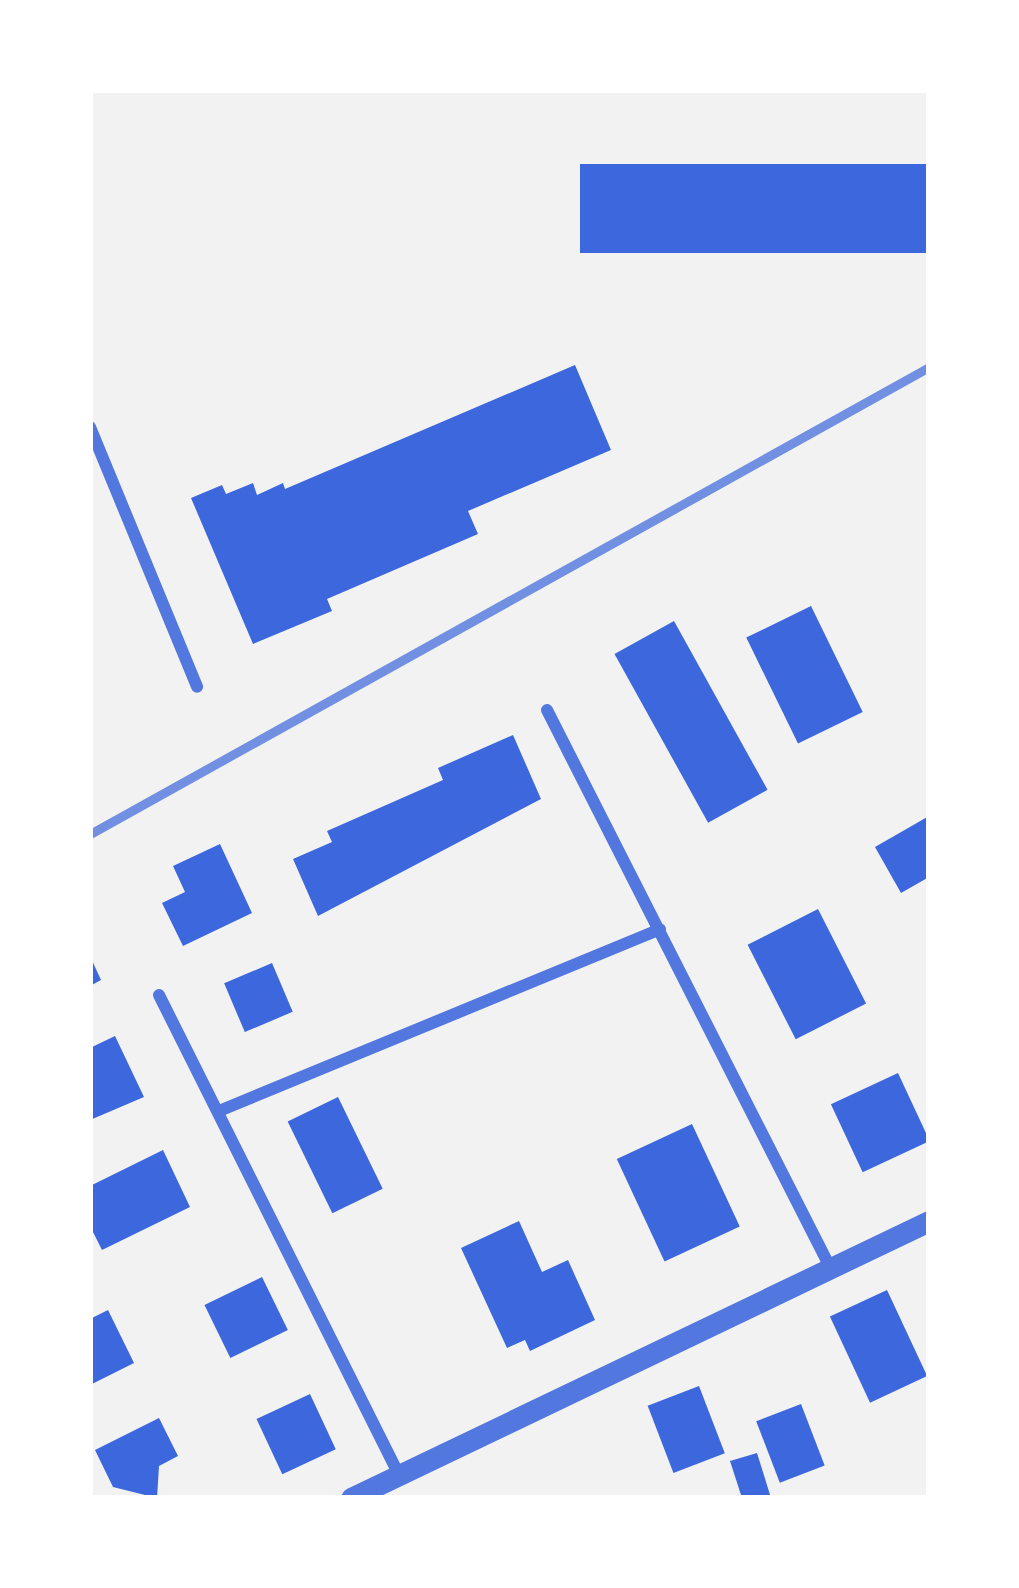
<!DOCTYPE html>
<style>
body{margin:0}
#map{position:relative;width:1019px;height:1588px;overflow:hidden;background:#f2f2f2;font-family:"IBM Plex Sans",sans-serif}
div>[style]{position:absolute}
.building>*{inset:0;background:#3d67dc;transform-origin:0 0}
.minor>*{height:12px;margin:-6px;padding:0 6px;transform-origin:6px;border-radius:6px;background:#5277de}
.tertiary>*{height:21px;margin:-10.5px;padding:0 10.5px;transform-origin:10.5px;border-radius:10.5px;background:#5277de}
.rail>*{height:9px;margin:-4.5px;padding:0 4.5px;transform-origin:4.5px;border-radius:4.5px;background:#7290e2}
span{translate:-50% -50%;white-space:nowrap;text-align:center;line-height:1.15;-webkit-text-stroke:10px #fff;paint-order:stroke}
.frame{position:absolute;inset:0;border:93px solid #fff;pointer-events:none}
</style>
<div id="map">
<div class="building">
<div style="left:929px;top:164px;width:89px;height:349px;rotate:90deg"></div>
<div style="clip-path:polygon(575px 365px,611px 450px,468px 511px,478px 534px,327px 599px,332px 611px,253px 644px,191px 498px,222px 485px,226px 494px,253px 483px,257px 495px,283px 483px,285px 489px)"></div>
<div style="left:811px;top:606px;width:118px;height:72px;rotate:64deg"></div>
<div style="left:674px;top:621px;width:193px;height:68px;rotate:61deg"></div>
<div style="clip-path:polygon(513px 735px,541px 799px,318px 916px,293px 859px,332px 842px,327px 831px,443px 780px,438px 768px)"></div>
<div style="clip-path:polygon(929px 816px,929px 877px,901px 893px,875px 847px)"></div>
<div style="clip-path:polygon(220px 844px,252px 913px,183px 946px,162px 903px,185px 892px,173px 866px)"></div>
<div style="left:818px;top:909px;width:106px;height:79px;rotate:63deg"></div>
<div style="clip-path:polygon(90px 956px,101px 980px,90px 986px)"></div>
<div style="left:272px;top:963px;width:53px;height:52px;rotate:67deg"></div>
<div style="clip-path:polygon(115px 1036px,144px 1097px,90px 1120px,90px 1048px)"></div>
<div style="left:898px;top:1073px;width:75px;height:74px;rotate:65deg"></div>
<div style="left:338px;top:1097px;width:102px;height:56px;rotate:64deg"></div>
<div style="left:692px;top:1124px;width:113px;height:83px;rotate:65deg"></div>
<div style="clip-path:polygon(163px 1150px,190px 1207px,102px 1250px,90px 1226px,90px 1186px)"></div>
<div style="clip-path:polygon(519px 1221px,542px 1272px,568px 1260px,595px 1320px,530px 1351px,525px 1340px,507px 1348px,461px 1248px)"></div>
<div style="left:262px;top:1277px;width:59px;height:64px;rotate:64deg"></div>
<div style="left:887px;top:1290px;width:95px;height:63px;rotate:65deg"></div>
<div style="clip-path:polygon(108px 1310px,134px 1363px,90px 1385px,90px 1319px)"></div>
<div style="left:699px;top:1386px;width:72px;height:55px;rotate:69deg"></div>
<div style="left:310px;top:1394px;width:61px;height:59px;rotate:65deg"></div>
<div style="left:801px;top:1404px;width:66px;height:48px;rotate:69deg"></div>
<div style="clip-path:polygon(159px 1418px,178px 1456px,159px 1466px,157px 1498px,113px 1487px,95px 1450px)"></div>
<div style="clip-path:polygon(757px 1453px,771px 1498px,742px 1498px,730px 1461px)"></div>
</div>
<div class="minor">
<div style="left:90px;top:427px;width:281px;rotate:67.6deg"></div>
<div style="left:547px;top:710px;width:629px;rotate:63.07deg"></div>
<div style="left:159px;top:995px;width:537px;rotate:63.43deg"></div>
<div style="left:219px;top:1111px;width:477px;rotate:-22.4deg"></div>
</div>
<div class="tertiary">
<div style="left:351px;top:1498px;width:641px;rotate:-25.61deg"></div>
</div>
<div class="rail">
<div style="left:90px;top:834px;width:960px;rotate:-29.1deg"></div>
</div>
<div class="frame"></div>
</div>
